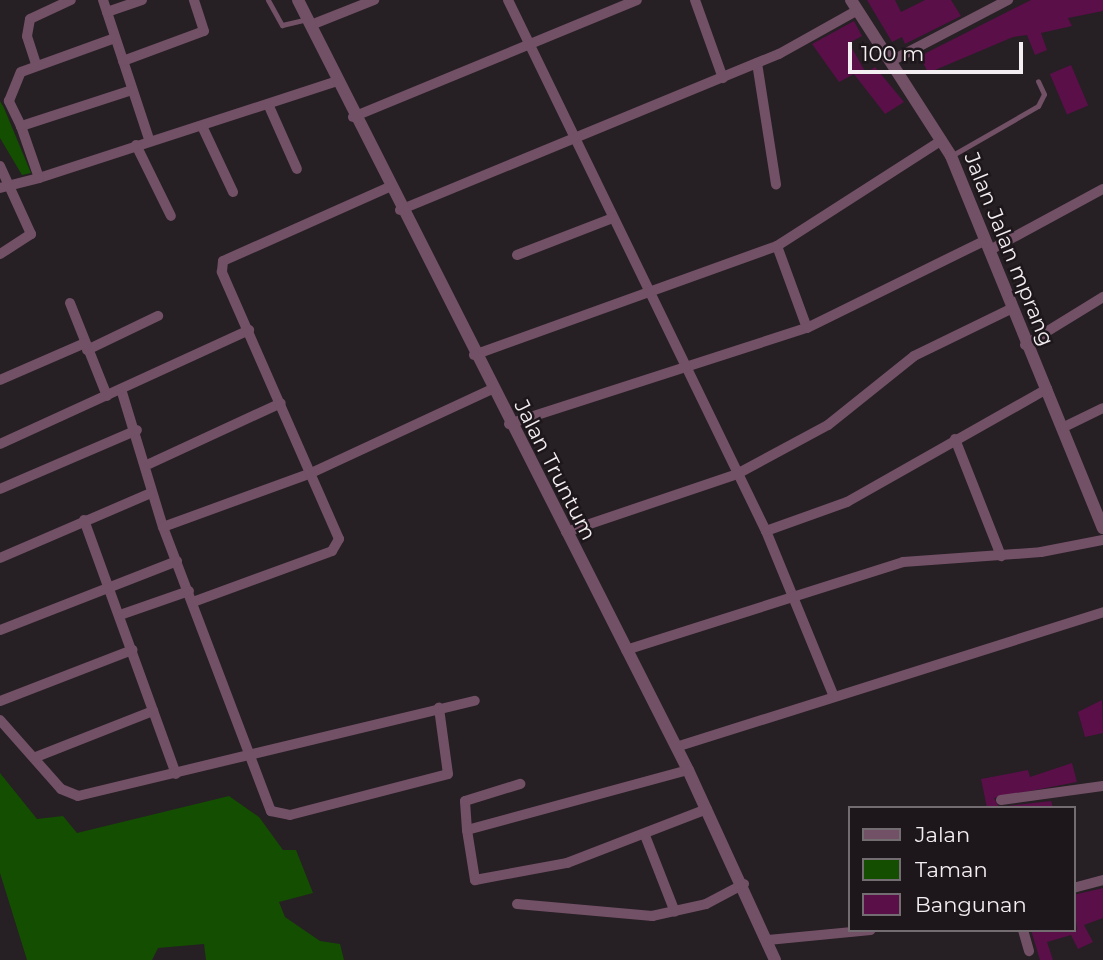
<!DOCTYPE html>
<style>
body{margin:0}
#map{position:relative;width:1103px;height:960px;overflow:hidden;background:#261f24;font-family:Montserrat,sans-serif}
div>[style]{position:absolute}
.green>*{inset:0;background:#144e01}
.building>*{inset:0;background:#5a0f49;transform-origin:0 0}
.service>*{height:5px;margin:-2.5px;padding:0 2.5px;transform-origin:2.5px;border-radius:2.5px;background:#725066}
.minor>*{height:10px;margin:-5px;padding:0 5px;transform-origin:5px;border-radius:5px;background:#725066}
.tertiary>*{height:12px;margin:-6px;padding:0 6px;transform-origin:6px;border-radius:6px;background:#725066}
span{translate:-50% -50%;white-space:nowrap;text-align:center;line-height:1.15;-webkit-text-stroke:5px #1d161a;paint-order:stroke}
.street-label{font-size:21px;color:#f3eef1}
.legend{position:absolute;left:848px;top:806px;width:228px;height:126px;box-sizing:border-box;background:#1d161a;border:2px solid #736c70;margin:0;padding:9px 12px;list-style:none;font-size:21px;color:#f3eef1}
.legend li{display:flex;align-items:center;gap:14px;height:35px}
.legend b{width:35px;border:2px solid #736c70}
.scale{position:absolute;left:848px;top:42px;width:175px;height:32px;box-sizing:border-box;border:4px solid #f3eef1;border-top:0;padding-left:9px;font-size:21px;line-height:24px;white-space:nowrap;color:#f3eef1;-webkit-text-stroke:5px #1d161a;paint-order:stroke}
</style>
<div id="map">
<div class="green">
<div style="clip-path:polygon(0 101px,4px 108px,31px 173px,22px 175px,0 138px)"></div>
<div style="clip-path:polygon(0 773px,37px 819px,63px 816px,77px 833px,229px 796px,259px 817px,283px 850px,296px 850px,313px 893px,279px 902px,285px 917px,320px 941px,340px 944px,344px 960px,206px 960px,204px 944px,158px 948px,152px 960px,27px 960px,0 873px)"></div>
</div>
<div class="building">
<div style="clip-path:polygon(867px 0,895px 0,901px 12px,925px 0,951px 0,961px 16px,905px 44px,902px 37px,892px 42px)"></div>
<div style="clip-path:polygon(1031px 0,1103px 0,1103px 11px,1068px 18px,1072px 26px,1041px 33px,1047px 50px,1035px 55px,1027px 35px,1013px 37px,928px 73px,920px 56px)"></div>
<div style="clip-path:polygon(854px 21px,862px 36px,849px 43px,866px 73px,875px 67px,904px 102px,885px 114px,854px 74px,839px 82px,812px 44px)"></div>
<div style="left:1071px;top:65px;width:44px;height:23px;rotate:67deg"></div>
<div style="clip-path:polygon(1102px 700px,1103px 733px,1085px 737px,1078px 712px)"></div>
<div style="clip-path:polygon(1072px 763px,1077px 782px,994px 798px,999px 807px,1051px 801px,1053px 808px,987px 808px,981px 779px,1028px 770px,1030px 777px)"></div>
<div style="clip-path:polygon(1103px 888px,1103px 918px,1084px 925px,1093px 942px,1078px 949px,1071px 935px,1047px 942px,1053px 960px,1040px 960px,1031px 930px,1077px 930px,1073px 895px)"></div>
</div>
<div class="service">
<div style="left:268px;top:0;width:29px;rotate:61deg"></div>
<div style="left:282px;top:25px;width:27px;rotate:-13deg"></div>
<div style="left:951px;top:156px;width:100px;rotate:-29.9deg"></div>
<div style="left:1038px;top:106px;width:13px;rotate:-63deg"></div>
<div style="left:1044px;top:94px;width:14px;rotate:-115deg"></div>
</div>
<div class="minor">
<div style="left:103px;top:0;width:146px;rotate:71.7deg"></div>
<div style="left:508px;top:0;width:590px;rotate:64.09deg"></div>
<div style="left:766px;top:531px;width:179px;rotate:67.7deg"></div>
<div style="left:695px;top:0;width:83px;rotate:70.3deg"></div>
<div style="left:107px;top:12px;width:37px;rotate:-19deg"></div>
<div style="left:311px;top:25px;width:68px;rotate:-21.6deg"></div>
<div style="left:893px;top:60px;width:130px;rotate:-27.6deg"></div>
<div style="left:123px;top:61px;width:86px;rotate:-20.3deg"></div>
<div style="left:204px;top:31px;width:33px;rotate:-108deg"></div>
<div style="left:757px;top:63px;width:123px;rotate:81.1deg"></div>
<div style="left:36px;top:64px;width:29px;rotate:-108deg"></div>
<div style="left:27px;top:36px;width:17px;rotate:-80deg"></div>
<div style="left:30px;top:19px;width:45px;rotate:-24.9deg"></div>
<div style="left:132px;top:90px;width:117px;rotate:162deg"></div>
<div style="left:21px;top:126px;width:55px;rotate:70.9deg"></div>
<div style="left:39px;top:178px;width:313px;rotate:-18deg"></div>
<div style="left:268px;top:104px;width:71px;rotate:66deg"></div>
<div style="left:353px;top:117px;width:307px;rotate:-22.4deg"></div>
<div style="left:21px;top:126px;width:28px;rotate:-116deg"></div>
<div style="left:9px;top:101px;width:31px;rotate:-68deg"></div>
<div style="left:21px;top:72px;width:100px;rotate:-19.9deg"></div>
<div style="left:202px;top:126px;width:73px;rotate:64.8deg"></div>
<div style="left:136px;top:145px;width:79px;rotate:63.8deg"></div>
<div style="left:0;top:166px;width:75px;rotate:65.5deg"></div>
<div style="left:31px;top:234px;width:37px;rotate:147deg"></div>
<div style="left:0;top:188px;width:40px;rotate:-14.4deg"></div>
<div style="left:400px;top:210px;width:410px;rotate:-22.4deg"></div>
<div style="left:779px;top:54px;width:90px;rotate:-29.1deg"></div>
<div style="left:777px;top:246px;width:87px;rotate:69.9deg"></div>
<div style="left:990px;top:250px;width:128px;rotate:-28.4deg"></div>
<div style="left:517px;top:255px;width:103px;rotate:-21.1deg"></div>
<div style="left:70px;top:303px;width:100px;rotate:68.3deg"></div>
<div style="left:1025px;top:345px;width:92px;rotate:-31.6deg"></div>
<div style="left:87px;top:350px;width:79px;rotate:-25.6deg"></div>
<div style="left:474px;top:355px;width:322px;rotate:-19.8deg"></div>
<div style="left:777px;top:246px;width:196px;rotate:-32.7deg"></div>
<div style="left:0;top:380px;width:93px;rotate:-23.5deg"></div>
<div style="left:121px;top:389px;width:144px;rotate:73.1deg"></div>
<div style="left:163px;top:527px;width:304px;rotate:69.2deg"></div>
<div style="left:271px;top:811px;width:19px;rotate:12deg"></div>
<div style="left:290px;top:815px;width:163px;rotate:-14.5deg"></div>
<div style="left:448px;top:774px;width:67px;rotate:-97.8deg"></div>
<div style="left:509px;top:424px;width:313px;rotate:-17.9deg"></div>
<div style="left:807px;top:328px;width:199px;rotate:-26.2deg"></div>
<div style="left:1064px;top:427px;width:43px;rotate:-26deg"></div>
<div style="left:955px;top:439px;width:126px;rotate:68.5deg"></div>
<div style="left:0;top:444px;width:274px;rotate:-24.6deg"></div>
<div style="left:149px;top:464px;width:145px;rotate:-24.8deg"></div>
<div style="left:0;top:489px;width:149px;rotate:-23.3deg"></div>
<div style="left:84px;top:520px;width:270px;rotate:70.1deg"></div>
<div style="left:163px;top:527px;width:155px;rotate:-20deg"></div>
<div style="left:309px;top:474px;width:202px;rotate:-24.9deg"></div>
<div style="left:766px;top:531px;width:86px;rotate:-19.7deg"></div>
<div style="left:847px;top:502px;width:230px;rotate:-29.5deg"></div>
<div style="left:566px;top:532px;width:181px;rotate:-18.7deg"></div>
<div style="left:737px;top:474px;width:103px;rotate:-28.3deg"></div>
<div style="left:828px;top:425px;width:110px;rotate:-38.7deg"></div>
<div style="left:914px;top:356px;width:108px;rotate:-25.9deg"></div>
<div style="left:0;top:558px;width:164px;rotate:-23.3deg"></div>
<div style="left:193px;top:602px;width:148px;rotate:-20.1deg"></div>
<div style="left:332px;top:551px;width:14px;rotate:-60deg"></div>
<div style="left:339px;top:539px;width:292px;rotate:-113.7deg"></div>
<div style="left:222px;top:272px;width:11px;rotate:-85deg"></div>
<div style="left:223px;top:261px;width:182px;rotate:-24deg"></div>
<div style="left:120px;top:615px;width:73px;rotate:-19.2deg"></div>
<div style="left:0;top:630px;width:190px;rotate:-21.3deg"></div>
<div style="left:626px;top:650px;width:291px;rotate:-17.6deg"></div>
<div style="left:903px;top:562px;width:138px;rotate:-4.1deg"></div>
<div style="left:1041px;top:552px;width:63px;rotate:-11deg"></div>
<div style="left:0;top:701px;width:142px;rotate:-21.1deg"></div>
<div style="left:0;top:720px;width:92px;rotate:48.5deg"></div>
<div style="left:61px;top:789px;width:18px;rotate:22deg"></div>
<div style="left:78px;top:796px;width:408px;rotate:-13.5deg"></div>
<div style="left:676px;top:747px;width:448px;rotate:-17.5deg"></div>
<div style="left:36px;top:757px;width:126px;rotate:-21.5deg"></div>
<div style="left:688px;top:770px;width:229px;rotate:164.8deg"></div>
<div style="left:467px;top:830px;width:51px;rotate:80.9deg"></div>
<div style="left:475px;top:880px;width:94px;rotate:-10.5deg"></div>
<div style="left:567px;top:863px;width:150px;rotate:-21.1deg"></div>
<div style="left:1001px;top:800px;width:103px;rotate:-7.8deg"></div>
<div style="left:467px;top:830px;width:29px;rotate:-94deg"></div>
<div style="left:465px;top:801px;width:58px;rotate:-17.2deg"></div>
<div style="left:646px;top:838px;width:79px;rotate:68.6deg"></div>
<div style="left:1073px;top:888px;width:31px;rotate:-15deg"></div>
<div style="left:517px;top:904px;width:136px;rotate:5.1deg"></div>
<div style="left:652px;top:916px;width:55px;rotate:-12.5deg"></div>
<div style="left:706px;top:904px;width:43px;rotate:-27.8deg"></div>
<div style="left:1023px;top:930px;width:22px;rotate:74deg"></div>
<div style="left:768px;top:940px;width:103px;rotate:-5.5deg"></div>
</div>
<div class="tertiary">
<div style="left:298px;top:0;width:863px;rotate:63.14deg"></div>
<div style="left:688px;top:770px;width:209px;rotate:65.4deg"></div>
<div style="left:851px;top:0;width:185px;rotate:57.3deg"></div>
<div style="left:951px;top:156px;width:402px;rotate:67.8deg"></div>
</div>
<div class="street-label">
<span style="left:1009px;top:249px;rotate:68deg">Jalan Jalan mprang</span>
<span style="left:555px;top:470px;rotate:63deg">Jalan Truntum</span>
</div>
<ul class="legend">
<li><b style="height:9px;background:#725066"></b>Jalan</li>
<li><b style="height:19px;background:#144e01"></b>Taman</li>
<li><b style="height:19px;background:#5a0f49"></b>Bangunan</li>
</ul>
<div class="scale">100 m</div>
</div>
